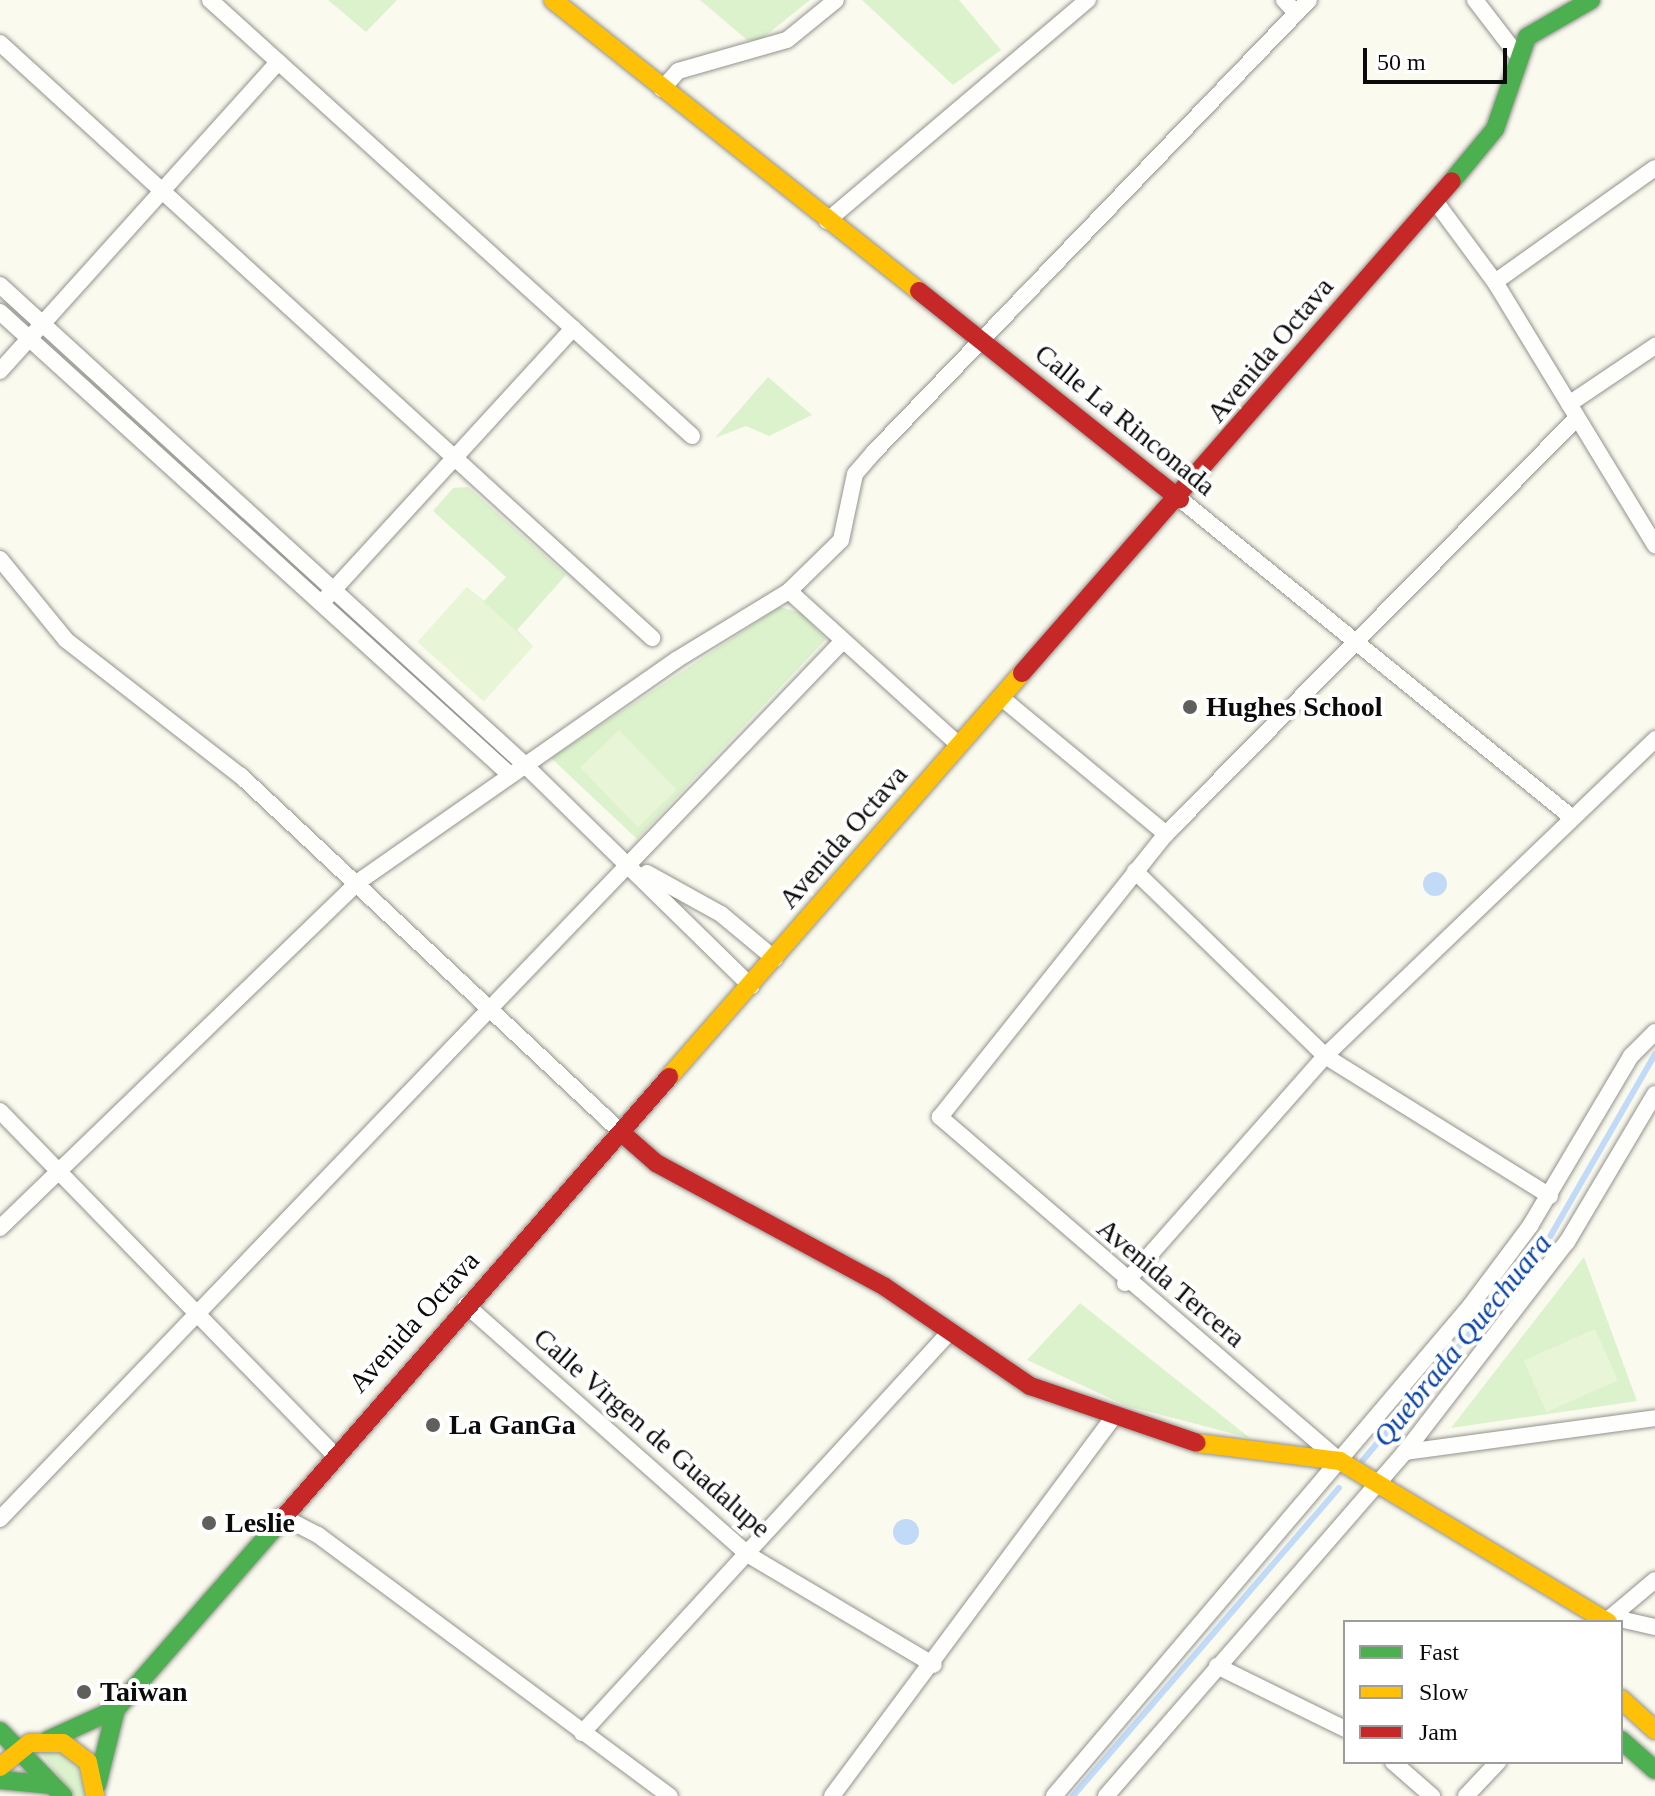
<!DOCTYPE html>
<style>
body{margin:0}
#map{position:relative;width:1655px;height:1796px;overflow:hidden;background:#fafaef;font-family:"Times New Roman",serif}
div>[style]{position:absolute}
.green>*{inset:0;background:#dcf2cc}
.pitch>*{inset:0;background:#e8f6d7;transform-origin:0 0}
.water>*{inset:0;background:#c1daf7}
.round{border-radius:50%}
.stream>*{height:6px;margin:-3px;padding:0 3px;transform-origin:3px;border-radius:3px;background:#c1daf7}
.roads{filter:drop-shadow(0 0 2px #93938e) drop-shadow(0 0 2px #93938e)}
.street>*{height:16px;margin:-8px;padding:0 8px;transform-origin:8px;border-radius:8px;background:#fefefd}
.fast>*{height:18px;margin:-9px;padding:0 9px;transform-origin:9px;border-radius:9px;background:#4caf50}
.slow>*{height:18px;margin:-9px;padding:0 9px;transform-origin:9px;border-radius:9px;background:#ffc107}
.jam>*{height:18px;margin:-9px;padding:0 9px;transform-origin:9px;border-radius:9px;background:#c62828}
.dots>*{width:22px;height:22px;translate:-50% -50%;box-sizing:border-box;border:4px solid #fff;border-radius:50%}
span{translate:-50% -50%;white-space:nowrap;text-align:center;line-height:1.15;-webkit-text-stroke:8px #fff;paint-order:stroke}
.street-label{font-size:28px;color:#0b0b0b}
.poi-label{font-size:28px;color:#0b0b0b;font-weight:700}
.left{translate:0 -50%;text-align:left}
.water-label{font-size:30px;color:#0b46a6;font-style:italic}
.legend{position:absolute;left:1343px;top:1620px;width:280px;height:144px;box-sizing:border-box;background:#fff;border:2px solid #9d9d9d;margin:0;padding:10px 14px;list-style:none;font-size:24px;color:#0b0b0b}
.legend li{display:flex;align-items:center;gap:16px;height:40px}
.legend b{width:40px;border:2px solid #9d9d9d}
.scale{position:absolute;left:1363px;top:48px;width:144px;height:36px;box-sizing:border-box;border:4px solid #0b0b0b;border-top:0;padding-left:10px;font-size:24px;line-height:28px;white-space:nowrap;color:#0b0b0b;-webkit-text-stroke:6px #fff;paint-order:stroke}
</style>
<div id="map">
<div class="green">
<div style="clip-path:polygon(328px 0,397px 0,366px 32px)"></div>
<div style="clip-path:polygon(700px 0,810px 0,759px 41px,747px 40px)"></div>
<div style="clip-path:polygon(862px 0,959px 0,1001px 50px,953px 85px)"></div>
<div style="clip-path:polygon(768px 377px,812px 415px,769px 436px,746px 426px,715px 438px)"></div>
<div style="clip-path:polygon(468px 487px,566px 575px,517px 630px,533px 646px,484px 701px,418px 642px,467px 587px,484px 601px,506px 577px,433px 511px,453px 488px)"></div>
<div style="clip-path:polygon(780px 607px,801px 613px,826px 639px,637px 839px,551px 758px)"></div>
<div style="clip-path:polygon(1584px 1257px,1637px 1401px,1451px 1428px)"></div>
<div style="clip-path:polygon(1080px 1303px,1250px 1438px,1127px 1406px,1027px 1360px)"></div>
<div style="clip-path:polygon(39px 1751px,64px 1754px,78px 1767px,85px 1796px,75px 1796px)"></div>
</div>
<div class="pitch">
<div style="left:467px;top:587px;width:89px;height:74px;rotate:42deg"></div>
<div style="left:619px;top:730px;width:83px;height:54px;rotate:46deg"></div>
<div style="left:1595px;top:1329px;width:56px;height:78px;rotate:66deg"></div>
</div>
<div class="water">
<div class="round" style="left:1423px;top:872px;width:24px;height:24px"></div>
<div class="round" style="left:893px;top:1519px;width:26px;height:26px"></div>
</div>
<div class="stream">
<div style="left:1363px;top:1460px;width:285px;rotate:-49.8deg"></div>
<div style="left:1547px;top:1242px;width:217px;rotate:-60.1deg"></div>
<div style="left:1073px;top:1796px;width:407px;rotate:-49.2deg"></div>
</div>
<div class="roads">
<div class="street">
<div style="left:210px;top:0;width:650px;rotate:42.13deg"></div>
<div style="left:1284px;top:0;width:18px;rotate:47deg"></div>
<div style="left:1475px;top:0;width:71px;rotate:52.5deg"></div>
<div style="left:0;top:43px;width:883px;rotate:42.38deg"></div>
<div style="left:662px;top:89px;width:24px;rotate:-48deg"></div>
<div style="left:678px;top:71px;width:113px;rotate:-15.9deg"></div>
<div style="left:787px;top:40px;width:63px;rotate:-39.2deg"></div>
<div style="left:1435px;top:201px;width:101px;rotate:53.5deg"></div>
<div style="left:1495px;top:282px;width:308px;rotate:58.7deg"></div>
<div style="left:827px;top:221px;width:342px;rotate:-40.3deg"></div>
<div style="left:1495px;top:282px;width:196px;rotate:-35.5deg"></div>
<div style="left:0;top:285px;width:710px;rotate:42.43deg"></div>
<div style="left:524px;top:764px;width:318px;rotate:44.4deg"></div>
<div style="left:0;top:312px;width:687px;rotate:42.23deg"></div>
<div style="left:0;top:371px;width:416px;rotate:-48deg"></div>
<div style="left:1569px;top:404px;width:104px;rotate:-34deg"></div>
<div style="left:1180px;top:499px;width:500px;rotate:39.1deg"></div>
<div style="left:0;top:559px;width:104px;rotate:50.8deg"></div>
<div style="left:66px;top:640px;width:222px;rotate:37.9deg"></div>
<div style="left:241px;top:776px;width:524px;rotate:43.14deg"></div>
<div style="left:789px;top:591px;width:229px;rotate:42.2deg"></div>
<div style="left:326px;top:598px;width:366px;rotate:-47.5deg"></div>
<div style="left:1003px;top:699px;width:212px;rotate:39.6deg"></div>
<div style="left:1135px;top:871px;width:265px;rotate:44.2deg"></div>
<div style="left:1325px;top:1056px;width:265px;rotate:31.9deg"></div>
<div style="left:647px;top:873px;width:85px;rotate:29deg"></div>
<div style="left:721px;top:914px;width:70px;rotate:39.8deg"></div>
<div style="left:0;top:1111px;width:479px;rotate:45.8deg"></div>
<div style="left:0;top:1228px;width:498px;rotate:-44deg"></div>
<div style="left:358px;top:882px;width:388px;rotate:-34.9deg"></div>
<div style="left:676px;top:660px;width:132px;rotate:-31.4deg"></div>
<div style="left:789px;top:591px;width:73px;rotate:-44.4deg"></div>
<div style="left:841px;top:540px;width:67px;rotate:-78deg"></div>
<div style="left:855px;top:474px;width:29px;rotate:-49deg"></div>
<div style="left:874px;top:452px;width:627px;rotate:-46.1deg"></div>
<div style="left:1125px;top:1283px;width:303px;rotate:-48.6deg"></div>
<div style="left:1325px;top:1056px;width:458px;rotate:-43.8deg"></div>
<div style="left:466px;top:1305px;width:375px;rotate:41.5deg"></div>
<div style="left:747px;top:1554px;width:217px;rotate:30.7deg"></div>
<div style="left:1405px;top:1452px;width:252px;rotate:-7.7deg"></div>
<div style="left:1340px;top:1461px;width:528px;rotate:-139.3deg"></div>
<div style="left:940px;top:1117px;width:362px;rotate:-51.4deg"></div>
<div style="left:1166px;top:834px;width:581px;rotate:-45.35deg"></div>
<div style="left:281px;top:1516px;width:42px;rotate:27.2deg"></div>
<div style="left:318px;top:1535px;width:438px;rotate:36.6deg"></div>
<div style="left:0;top:1519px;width:1217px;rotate:-46.17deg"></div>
<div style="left:1611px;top:1617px;width:57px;rotate:-40.1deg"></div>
<div style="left:1611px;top:1617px;width:45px;rotate:12.8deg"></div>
<div style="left:1217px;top:1666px;width:143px;rotate:26.2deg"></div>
<div style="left:582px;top:1733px;width:540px;rotate:-47.48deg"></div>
<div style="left:1393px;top:1762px;width:52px;rotate:41.1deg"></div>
<div style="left:832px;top:1796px;width:470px;rotate:-53.4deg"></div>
<div style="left:1054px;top:1796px;width:644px;rotate:-49.66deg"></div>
<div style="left:1471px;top:1305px;width:99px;rotate:-53.2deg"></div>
<div style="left:1530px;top:1226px;width:198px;rotate:-59.3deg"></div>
<div style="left:1631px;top:1056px;width:34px;rotate:-45deg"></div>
<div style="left:1106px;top:1796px;width:456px;rotate:-49deg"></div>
<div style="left:1405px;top:1452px;width:265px;rotate:-52.4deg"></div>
<div style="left:1567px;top:1242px;width:172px;rotate:-59.3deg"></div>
<div style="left:1466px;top:1796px;width:47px;rotate:-46.7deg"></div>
</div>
<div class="fast">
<div style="left:1452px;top:181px;width:67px;rotate:-50.4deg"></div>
<div style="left:1495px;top:129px;width:97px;rotate:-70.8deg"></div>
<div style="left:1527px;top:37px;width:74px;rotate:-30deg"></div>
<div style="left:0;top:1731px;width:91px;rotate:45.9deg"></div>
<div style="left:48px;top:1740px;width:75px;rotate:-24.5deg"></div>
<div style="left:116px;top:1709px;width:255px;rotate:-48.8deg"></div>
<div style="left:1621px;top:1740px;width:45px;rotate:41.4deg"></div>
<div style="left:0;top:1780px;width:52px;rotate:5.5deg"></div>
<div style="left:97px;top:1785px;width:78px;rotate:-76deg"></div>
</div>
<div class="slow">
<div style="left:553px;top:0;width:468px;rotate:38.5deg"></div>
<div style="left:669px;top:1077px;width:536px;rotate:-48.85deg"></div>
<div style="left:1197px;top:1443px;width:144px;rotate:7.2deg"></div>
<div style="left:1340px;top:1461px;width:313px;rotate:31deg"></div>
<div style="left:1621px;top:1699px;width:46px;rotate:42.4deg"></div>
<div style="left:0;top:1767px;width:38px;rotate:-39deg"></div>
<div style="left:30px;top:1743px;width:33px"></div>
<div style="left:63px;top:1743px;width:31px;rotate:37deg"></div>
<div style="left:88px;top:1762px;width:35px;rotate:78deg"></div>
</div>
<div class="jam">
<div style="left:919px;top:291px;width:334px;rotate:38.6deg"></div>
<div style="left:1022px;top:673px;width:653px;rotate:-48.85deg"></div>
<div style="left:623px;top:1134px;width:44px;rotate:41.3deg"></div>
<div style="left:656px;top:1163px;width:260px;rotate:28.4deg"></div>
<div style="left:885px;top:1287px;width:176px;rotate:34.3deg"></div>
<div style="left:1030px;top:1386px;width:176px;rotate:18.8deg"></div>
<div style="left:284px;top:1517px;width:585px;rotate:-48.81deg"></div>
</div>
</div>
<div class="dots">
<div style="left:1190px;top:707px;background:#5f5f5b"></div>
<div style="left:433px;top:1425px;background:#5f5f5b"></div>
<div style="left:209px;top:1523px;background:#5f5f5b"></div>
<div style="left:84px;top:1692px;background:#5f5f5b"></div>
</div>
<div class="street-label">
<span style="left:1270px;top:350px;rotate:-50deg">Avenida Octava</span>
<span style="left:1125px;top:420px;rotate:39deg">Calle La Rinconada</span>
<span style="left:843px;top:837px;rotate:-49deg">Avenida Octava</span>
<span style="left:1171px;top:1283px;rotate:40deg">Avenida Tercera</span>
<span style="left:414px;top:1322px;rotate:-48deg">Avenida Octava</span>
<span style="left:652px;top:1433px;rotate:41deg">Calle Virgen de Guadalupe</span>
</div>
<div class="poi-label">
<span class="left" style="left:1206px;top:707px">Hughes School</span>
<span class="left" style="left:449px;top:1425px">La GanGa</span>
<span class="left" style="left:225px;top:1523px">Leslie</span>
<span class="left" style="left:100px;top:1692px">Taiwan</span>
</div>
<div class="water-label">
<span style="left:1462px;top:1340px;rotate:-51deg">Quebrada Quechuara</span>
</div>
<ul class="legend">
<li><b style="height:10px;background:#4caf50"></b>Fast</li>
<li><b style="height:10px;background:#ffc107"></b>Slow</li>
<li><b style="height:10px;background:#c62828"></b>Jam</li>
</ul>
<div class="scale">50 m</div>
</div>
